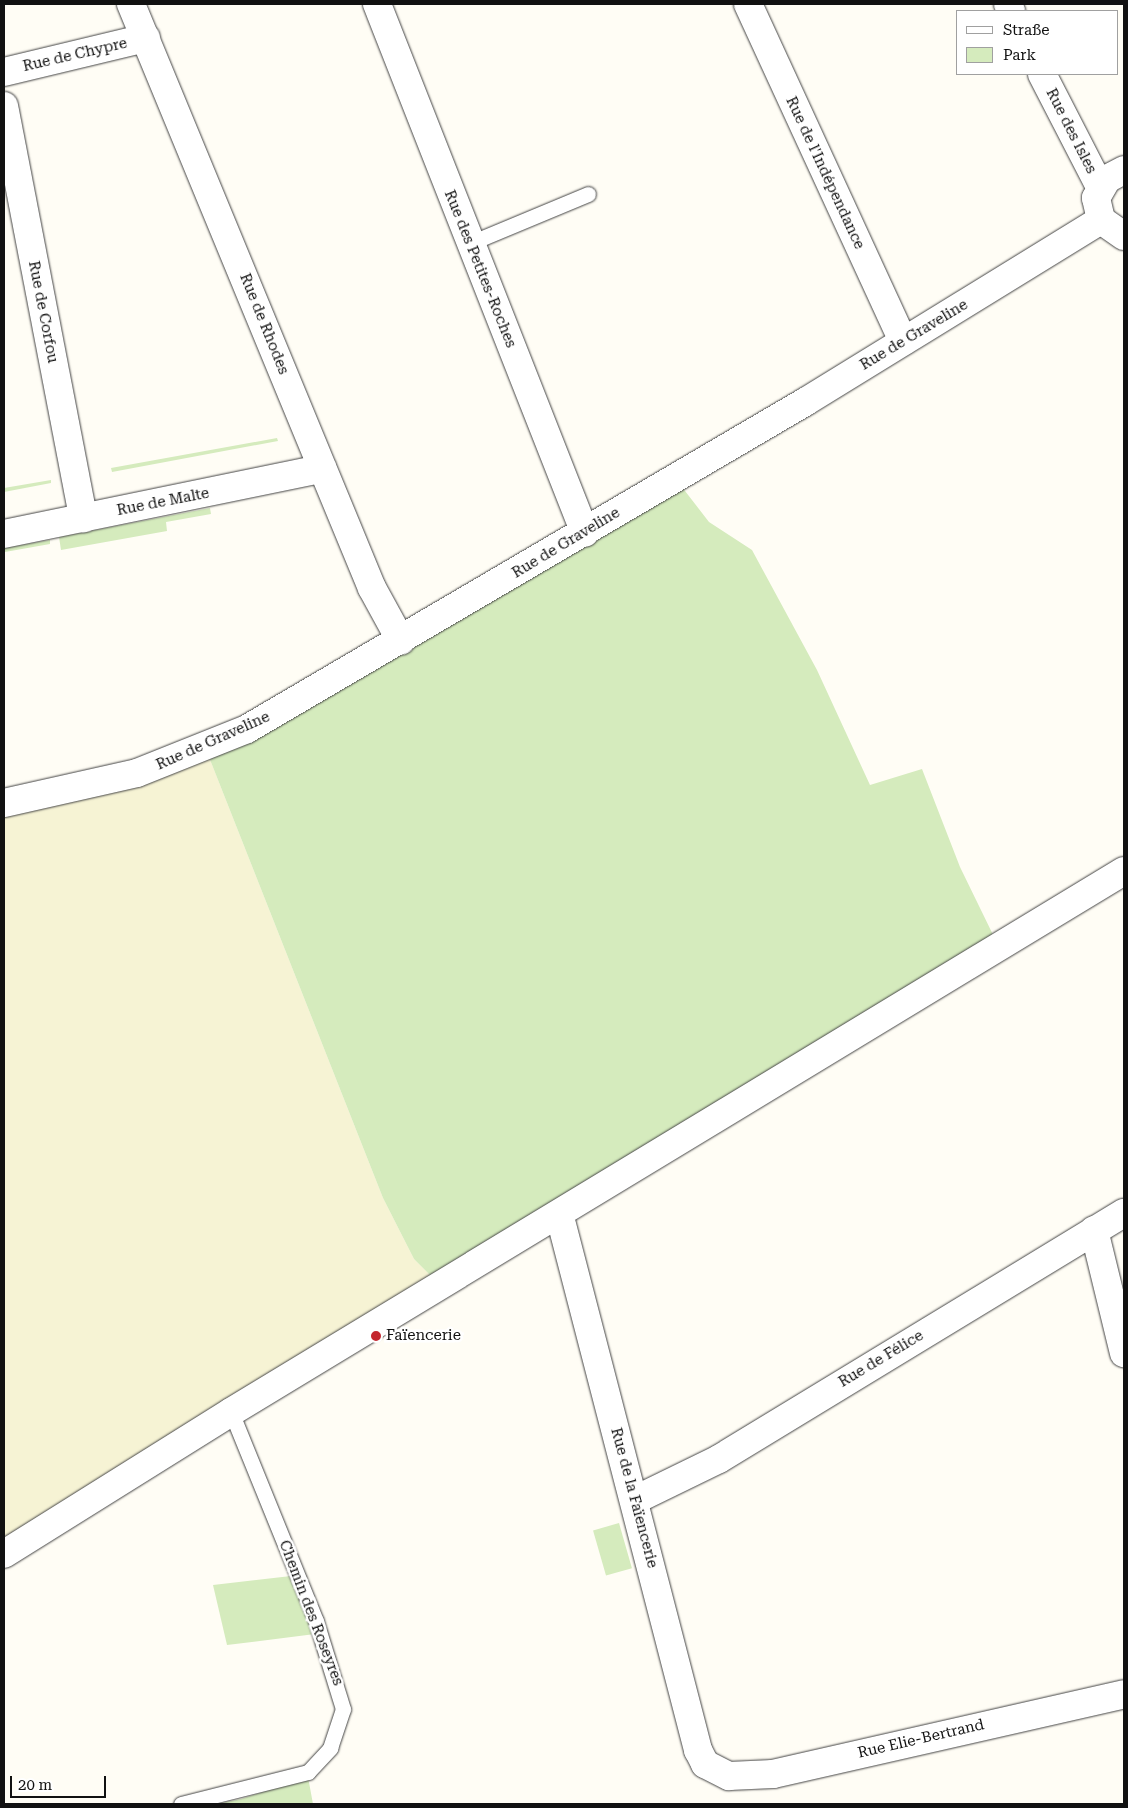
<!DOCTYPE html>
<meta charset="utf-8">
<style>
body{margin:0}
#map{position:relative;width:1128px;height:1808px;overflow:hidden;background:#fffdf5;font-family:"Roboto Serif",serif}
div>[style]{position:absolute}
.farmland>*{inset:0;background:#f6f3d4}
.green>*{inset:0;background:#d5ebbd;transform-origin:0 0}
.roads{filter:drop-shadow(0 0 1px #444) drop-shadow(0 0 1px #444)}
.lane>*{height:15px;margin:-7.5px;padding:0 7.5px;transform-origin:7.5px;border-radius:7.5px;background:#fff}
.street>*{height:28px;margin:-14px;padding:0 14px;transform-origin:14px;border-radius:14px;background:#fff}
.dots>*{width:14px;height:14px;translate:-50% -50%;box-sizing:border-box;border:2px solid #fff;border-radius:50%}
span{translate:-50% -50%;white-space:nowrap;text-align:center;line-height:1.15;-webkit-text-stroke:5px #fff;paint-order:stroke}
.street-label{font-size:15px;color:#111}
.poi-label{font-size:15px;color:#111}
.left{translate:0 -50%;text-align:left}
.frame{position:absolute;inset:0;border:5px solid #111;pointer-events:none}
.legend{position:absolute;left:956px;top:10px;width:162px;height:65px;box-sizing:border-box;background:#fff;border:1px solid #a0a0a0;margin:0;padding:6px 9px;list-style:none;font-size:15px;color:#111}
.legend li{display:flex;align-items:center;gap:10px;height:25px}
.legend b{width:25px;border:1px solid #a0a0a0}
.scale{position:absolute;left:10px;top:1776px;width:96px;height:22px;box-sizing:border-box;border:2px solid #111;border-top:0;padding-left:6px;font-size:15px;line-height:18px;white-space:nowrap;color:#111;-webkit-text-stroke:4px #fff;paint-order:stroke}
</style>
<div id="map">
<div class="farmland">
<div style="clip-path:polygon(205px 747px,383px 1198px,414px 1259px,436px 1281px,4px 1554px,4px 803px)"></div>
</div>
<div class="green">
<div style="clip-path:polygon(277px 438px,278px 441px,112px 472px,111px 468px)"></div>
<div style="clip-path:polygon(675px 478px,709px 522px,752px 550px,817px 670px,870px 785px,922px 769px,960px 867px,998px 945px,436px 1281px,414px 1259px,383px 1198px,205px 747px)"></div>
<div style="clip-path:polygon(51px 480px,51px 483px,4px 492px,4px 488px)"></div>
<div style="clip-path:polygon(210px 508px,211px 514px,166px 522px,167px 531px,61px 550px,59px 537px)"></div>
<div style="clip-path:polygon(50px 540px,50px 544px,5px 552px,4px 562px,4px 548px)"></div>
<div style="left:619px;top:1523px;width:47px;height:27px;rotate:74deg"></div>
<div style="clip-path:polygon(291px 1576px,315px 1634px,227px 1645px,213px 1585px)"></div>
<div style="clip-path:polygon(308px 1777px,313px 1804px,217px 1804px,241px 1799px)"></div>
</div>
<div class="roads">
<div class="lane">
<div style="left:468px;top:244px;width:130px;rotate:-22.6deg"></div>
<div style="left:181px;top:1804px;width:131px;rotate:-14.1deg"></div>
<div style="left:308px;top:1772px;width:33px;rotate:-47deg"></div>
<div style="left:330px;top:1748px;width:41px;rotate:-71.6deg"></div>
<div style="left:343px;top:1709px;width:92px;rotate:-107.1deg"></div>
<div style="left:316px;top:1621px;width:226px;rotate:-112.1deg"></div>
</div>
<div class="street">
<div style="left:131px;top:4px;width:632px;rotate:67.58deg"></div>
<div style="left:372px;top:588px;width:60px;rotate:61.3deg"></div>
<div style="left:377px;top:4px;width:568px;rotate:68.54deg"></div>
<div style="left:748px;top:4px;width:371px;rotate:65.3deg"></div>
<div style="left:1008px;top:4px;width:8px;rotate:67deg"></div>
<div style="left:4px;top:72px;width:146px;rotate:-13.5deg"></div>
<div style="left:1042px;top:74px;width:127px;rotate:62.8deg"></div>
<div style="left:4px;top:106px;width:420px;rotate:79.1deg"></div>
<div style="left:1124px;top:170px;width:19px;rotate:152deg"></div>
<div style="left:1107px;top:179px;width:22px;rotate:120deg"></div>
<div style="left:1096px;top:198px;width:23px;rotate:77deg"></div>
<div style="left:1101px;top:220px;width:28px;rotate:35deg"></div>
<div style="left:4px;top:534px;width:325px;rotate:-11.6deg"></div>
<div style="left:4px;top:803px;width:136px;rotate:-12.7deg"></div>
<div style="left:137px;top:773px;width:118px;rotate:-21.8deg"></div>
<div style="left:247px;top:729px;width:647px;rotate:-30.37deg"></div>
<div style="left:805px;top:402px;width:347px;rotate:-31.6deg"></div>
<div style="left:560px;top:1217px;width:551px;rotate:75.48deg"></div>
<div style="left:698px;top:1750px;width:16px;rotate:63deg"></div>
<div style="left:705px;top:1764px;width:27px;rotate:27deg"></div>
<div style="left:729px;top:1776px;width:44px;rotate:-2.6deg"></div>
<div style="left:773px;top:1774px;width:360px;rotate:-12.8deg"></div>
<div style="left:1094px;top:1230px;width:127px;rotate:76.3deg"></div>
<div style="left:635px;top:1500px;width:93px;rotate:-26deg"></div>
<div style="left:719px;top:1459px;width:474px;rotate:-31.3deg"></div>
<div style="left:4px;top:1554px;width:268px;rotate:-32deg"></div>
<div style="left:231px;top:1412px;width:1044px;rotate:-31.21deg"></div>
</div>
</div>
<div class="dots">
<div style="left:376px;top:1336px;background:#c4262e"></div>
</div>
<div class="street-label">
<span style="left:75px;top:55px;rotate:-13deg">Rue de Chypre</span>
<span style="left:1071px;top:131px;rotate:63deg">Rue des Isles</span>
<span style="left:825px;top:173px;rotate:65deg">Rue de l'Indépendance</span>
<span style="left:480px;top:269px;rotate:68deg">Rue des Petites-Roches</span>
<span style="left:43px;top:312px;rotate:79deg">Rue de Corfou</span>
<span style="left:264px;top:324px;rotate:68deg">Rue de Rhodes</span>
<span style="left:914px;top:335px;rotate:-31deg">Rue de Graveline</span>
<span style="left:163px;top:502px;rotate:-11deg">Rue de Malte</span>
<span style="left:566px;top:543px;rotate:-31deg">Rue de Graveline</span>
<span style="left:213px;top:741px;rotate:-24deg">Rue de Graveline</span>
<span style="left:881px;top:1359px;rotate:-31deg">Rue de Félice</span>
<span style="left:634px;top:1498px;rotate:75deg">Rue de la Faïencerie</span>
<span style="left:311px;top:1613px;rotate:69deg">Chemin des Roseyres</span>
<span style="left:921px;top:1739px;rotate:-13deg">Rue Elie-Bertrand</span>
</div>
<div class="poi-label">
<span class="left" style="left:386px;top:1336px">Faïencerie</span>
</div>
<div class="frame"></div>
<ul class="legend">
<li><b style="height:6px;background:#fff"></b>Straße</li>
<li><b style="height:14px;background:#d5ebbd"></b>Park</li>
</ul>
<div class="scale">20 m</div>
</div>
